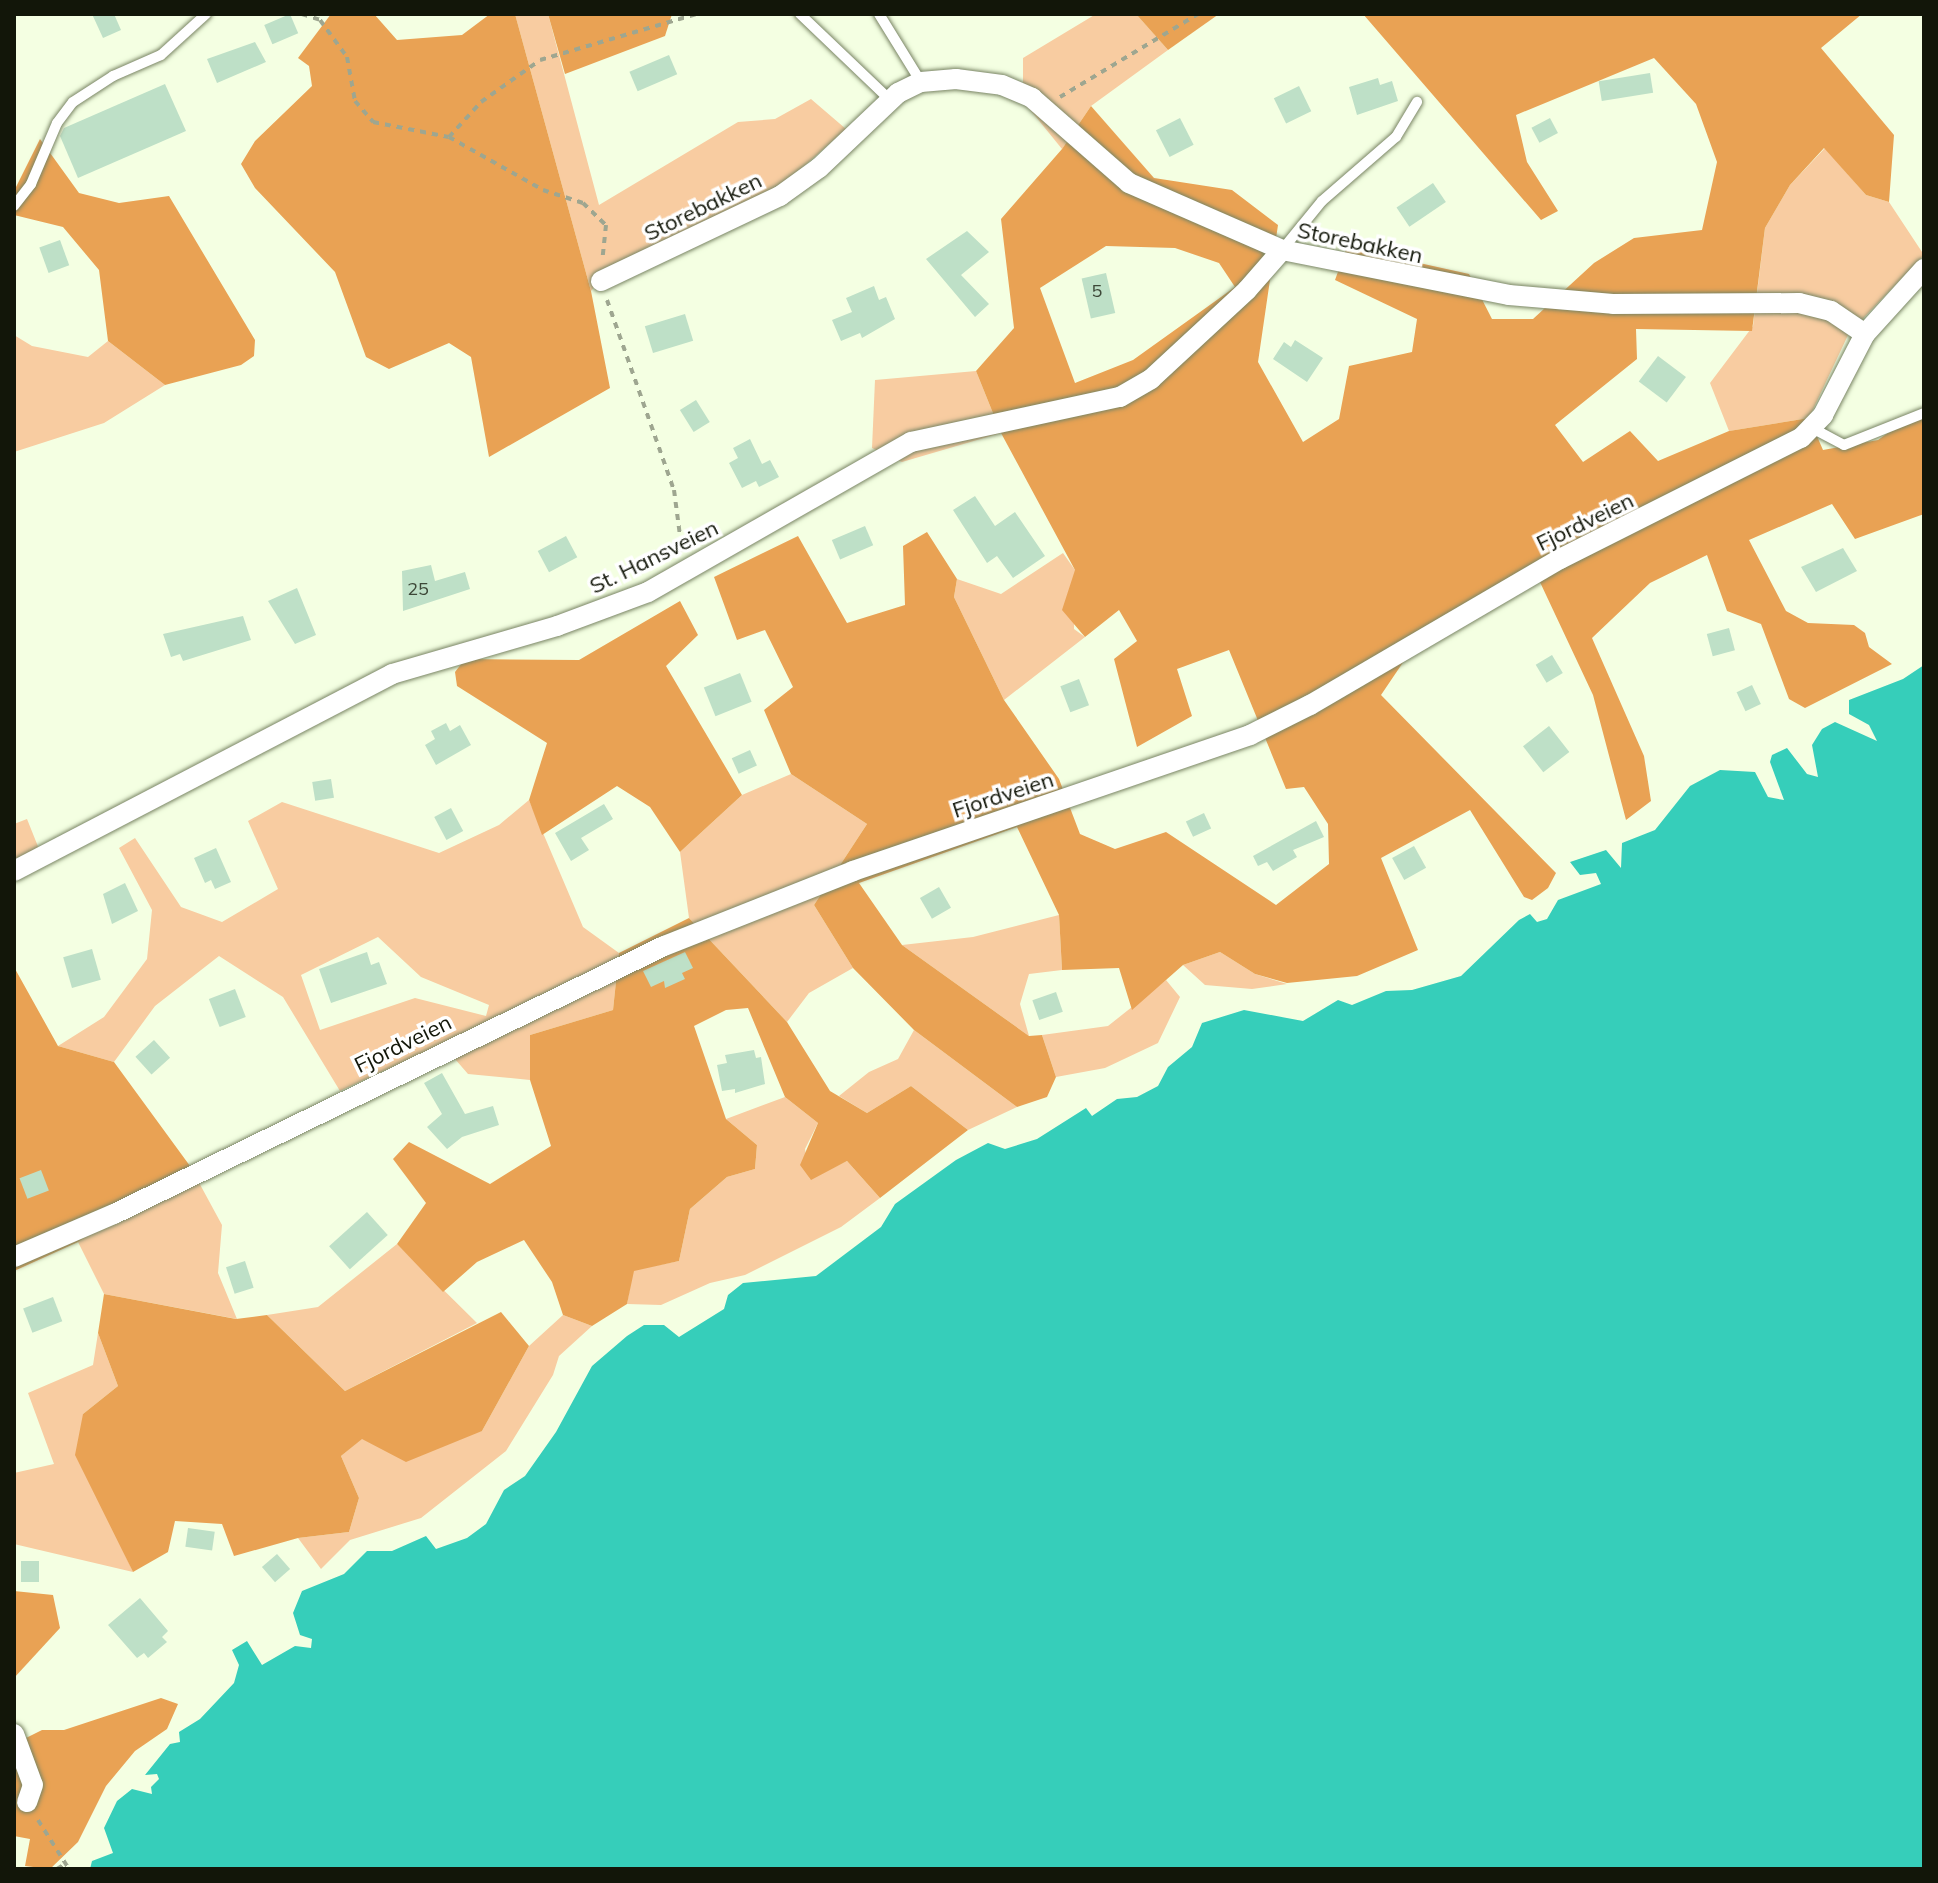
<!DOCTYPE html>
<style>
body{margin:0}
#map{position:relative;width:1938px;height:1883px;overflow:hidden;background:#f4ffe2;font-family:Mulish,sans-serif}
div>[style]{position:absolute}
.green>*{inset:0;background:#f8cca1}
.forest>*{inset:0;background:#e9a254}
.water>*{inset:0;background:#36ceba}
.building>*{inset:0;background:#bee0c7;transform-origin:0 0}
.path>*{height:4px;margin-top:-2px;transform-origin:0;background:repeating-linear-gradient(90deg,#9ea690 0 6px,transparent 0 12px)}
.roads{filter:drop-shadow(0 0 2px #798564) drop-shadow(0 0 2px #798564)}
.lane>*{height:10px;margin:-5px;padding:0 5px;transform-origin:5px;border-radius:5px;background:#fff}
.street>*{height:20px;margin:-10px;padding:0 10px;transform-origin:10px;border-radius:10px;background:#fff}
span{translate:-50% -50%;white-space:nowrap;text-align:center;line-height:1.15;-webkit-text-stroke:7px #fff;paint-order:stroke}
.number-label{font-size:18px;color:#3d4838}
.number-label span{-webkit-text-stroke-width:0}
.street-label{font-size:22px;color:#121609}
.frame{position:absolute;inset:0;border:16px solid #121609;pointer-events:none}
</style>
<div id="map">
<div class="green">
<div style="clip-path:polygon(515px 14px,548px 14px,599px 205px,738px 122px,775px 119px,811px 99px,846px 129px,776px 191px,614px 264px,591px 291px)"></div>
<div style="clip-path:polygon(1096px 14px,1136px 14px,1168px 50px,1091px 106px,1062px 149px,1023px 101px,1023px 58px)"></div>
<div style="clip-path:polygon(1825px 148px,1866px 195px,1889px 202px,1924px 255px,1849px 333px,1809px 418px,1729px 431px,1710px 383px,1753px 326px,1765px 228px,1790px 185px)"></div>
<div style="clip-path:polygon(14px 335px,32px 346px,88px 357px,108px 341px,165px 385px,104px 423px,14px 452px)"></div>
<div style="clip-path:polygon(976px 371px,1001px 433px,902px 462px,872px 448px,875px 380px)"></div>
<div style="clip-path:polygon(1063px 553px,1075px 570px,1074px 629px,1085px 637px,1004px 700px,954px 597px,957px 579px,1001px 594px)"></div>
<div style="clip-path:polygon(791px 774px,867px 824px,814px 905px,853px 968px,809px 993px,787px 1022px,689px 918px,680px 852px,742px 795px)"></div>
<div style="clip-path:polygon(evenodd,529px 800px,583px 927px,619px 953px,613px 1010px,530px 1035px,530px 1080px,468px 1074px,442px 1044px,340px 1091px,283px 997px,219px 956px,155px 1006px,114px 1062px,58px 1046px,104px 1017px,147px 959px,152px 910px,119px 848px,135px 838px,181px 907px,222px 922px,278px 889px,248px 821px,282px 802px,439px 853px,499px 825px,529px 800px,378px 937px,421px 977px,489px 1005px,486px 1016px,415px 998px,320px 1030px,301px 975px,378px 937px)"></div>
<div style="clip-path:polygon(27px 819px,41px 854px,14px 867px,14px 824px)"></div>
<div style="clip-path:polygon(1059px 915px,1062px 970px,1029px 974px,1020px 1004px,1029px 1036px,902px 945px,973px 937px)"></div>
<div style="clip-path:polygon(1220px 952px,1255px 974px,1287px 984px,1252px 989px,1205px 985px,1183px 965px)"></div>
<div style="clip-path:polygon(1166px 980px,1180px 997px,1158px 1043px,1105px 1068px,1056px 1077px,1042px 1035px,1108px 1026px)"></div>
<div style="clip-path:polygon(914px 1030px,1017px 1107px,968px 1130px,911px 1086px,867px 1113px,839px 1096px,869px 1072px,898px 1059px)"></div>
<div style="clip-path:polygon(785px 1097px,818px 1123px,805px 1149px,810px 1179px,847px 1161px,880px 1198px,841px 1227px,745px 1275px,710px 1283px,661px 1305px,627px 1304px,633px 1270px,679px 1261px,690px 1209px,727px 1177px,755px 1169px,757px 1145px,726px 1119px)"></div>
<div style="clip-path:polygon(190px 1166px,222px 1225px,218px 1273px,237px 1319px,104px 1294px,78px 1242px)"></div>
<div style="clip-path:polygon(397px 1244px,477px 1323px,345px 1391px,267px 1315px,318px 1307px)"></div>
<div style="clip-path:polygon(563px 1315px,592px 1326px,559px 1356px,553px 1375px,506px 1451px,421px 1518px,350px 1540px,321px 1569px,298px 1538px,349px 1532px,359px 1498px,341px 1456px,361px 1439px,482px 1431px,529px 1346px)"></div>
<div style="clip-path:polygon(98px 1333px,118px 1386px,83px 1414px,108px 1518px,133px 1572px,14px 1544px,14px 1473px,54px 1464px,28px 1393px,93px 1365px)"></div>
</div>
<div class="forest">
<div style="clip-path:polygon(331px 14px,374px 14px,397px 40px,462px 35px,490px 14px,515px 14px,591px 291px,610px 388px,489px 457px,471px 357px,449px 343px,389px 369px,366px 357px,335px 272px,255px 188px,241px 164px,255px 141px,312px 86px,309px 66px,298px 58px)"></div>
<div style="clip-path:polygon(548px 14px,672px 14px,665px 36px,565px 74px)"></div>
<div style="clip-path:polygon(1136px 14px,1219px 14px,1168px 50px)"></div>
<div style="clip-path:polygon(evenodd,1363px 14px,1862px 14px,1821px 48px,1894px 135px,1889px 202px,1866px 195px,1824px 148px,1790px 185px,1765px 228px,1752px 331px,1636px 329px,1637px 359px,1555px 425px,1583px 462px,1630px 431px,1658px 461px,1729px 431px,1809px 418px,1823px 450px,1878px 440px,1924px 407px,1924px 514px,1855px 539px,1832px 504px,1749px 540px,1786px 611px,1808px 623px,1854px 625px,1865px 633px,1869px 647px,1892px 664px,1805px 708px,1789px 699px,1761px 624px,1727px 611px,1707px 555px,1650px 583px,1592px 638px,1644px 756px,1651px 801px,1626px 820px,1593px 695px,1539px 580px,1406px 658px,1381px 695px,1556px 873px,1548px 888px,1532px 900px,1524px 897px,1470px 810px,1381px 858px,1418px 950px,1357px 976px,1287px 983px,1255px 974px,1220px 952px,1183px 965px,1132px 1010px,1119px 968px,1062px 970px,1059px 915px,1017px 827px,859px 883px,902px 945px,1029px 1036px,1042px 1035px,1056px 1077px,1047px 1097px,1017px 1107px,914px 1030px,853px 968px,814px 905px,867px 824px,791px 774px,764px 710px,793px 687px,765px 630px,737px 640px,714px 577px,798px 536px,847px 623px,905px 605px,903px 546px,927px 532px,957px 579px,954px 597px,1004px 700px,1059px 779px,1080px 834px,1115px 849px,1166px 832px,1276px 905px,1329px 864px,1328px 824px,1304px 787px,1286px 789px,1229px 650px,1177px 669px,1192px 716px,1137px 747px,1114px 659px,1137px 641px,1119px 610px,1085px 637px,1062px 610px,1075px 570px,1001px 433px,976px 371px,1014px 328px,1001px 219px,1062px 149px,1091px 106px,1154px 178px,1232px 190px,1278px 225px,1258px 362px,1303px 442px,1339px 419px,1349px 366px,1412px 352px,1417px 319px,1335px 280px,1347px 247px,1469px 274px,1492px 319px,1533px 319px,1594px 263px,1634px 238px,1702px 230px,1717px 162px,1696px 104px,1654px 58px,1516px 115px,1527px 162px,1558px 211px,1541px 220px,1363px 14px,1106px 246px,1175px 248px,1219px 263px,1235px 287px,1133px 360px,1075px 383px,1040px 288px,1106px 246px)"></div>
<div style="clip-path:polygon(40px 139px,79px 193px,119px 203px,169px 196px,255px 340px,254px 356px,241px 365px,165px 385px,108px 341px,99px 270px,63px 227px,14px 215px,14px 191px)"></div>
<div style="clip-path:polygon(680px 601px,698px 635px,666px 666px,742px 795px,680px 852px,650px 807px,617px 786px,542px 835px,529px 800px,547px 743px,457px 686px,455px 672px,465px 659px,579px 660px)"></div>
<div style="clip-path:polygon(689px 918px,787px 1022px,830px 1091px,867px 1113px,911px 1086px,968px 1130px,880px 1198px,847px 1161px,811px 1180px,800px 1165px,818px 1123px,785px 1097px,748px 1008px,726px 1010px,694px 1026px,726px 1119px,757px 1145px,755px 1169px,727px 1177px,690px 1209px,679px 1261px,634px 1271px,627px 1304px,592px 1326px,563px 1315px,552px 1282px,524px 1240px,477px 1262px,443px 1292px,397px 1244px,426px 1203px,393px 1159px,409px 1142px,490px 1184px,551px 1146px,530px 1080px,530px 1035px,613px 1010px,619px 953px)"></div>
<div style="clip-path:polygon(14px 967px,58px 1046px,114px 1062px,190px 1166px,78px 1242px,14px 1271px)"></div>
<div style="clip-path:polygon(104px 1294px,236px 1319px,267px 1315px,345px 1391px,501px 1312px,529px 1346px,482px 1431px,406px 1462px,362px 1439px,341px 1456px,359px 1498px,349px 1532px,298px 1538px,234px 1556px,222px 1524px,175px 1521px,168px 1552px,133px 1572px,75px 1455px,83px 1414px,118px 1386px,98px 1333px)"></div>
<div style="clip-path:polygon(14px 1591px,53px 1595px,60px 1628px,14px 1678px)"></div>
<div style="clip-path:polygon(161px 1698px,178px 1704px,167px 1729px,135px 1751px,106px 1786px,78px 1842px,50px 1869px,25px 1866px,30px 1839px,14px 1836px,14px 1744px,42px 1730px,64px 1730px)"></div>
</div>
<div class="water">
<div style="clip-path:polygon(1924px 665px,1924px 1869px,90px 1869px,92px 1861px,113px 1853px,104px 1828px,117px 1801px,132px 1789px,152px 1794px,151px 1787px,159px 1779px,157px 1774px,145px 1775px,170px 1744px,180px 1742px,179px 1732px,200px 1719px,234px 1683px,239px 1665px,232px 1650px,247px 1641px,262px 1665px,295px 1646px,311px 1648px,312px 1639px,300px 1635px,293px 1613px,302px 1591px,344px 1574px,367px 1551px,392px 1551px,426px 1536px,436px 1549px,467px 1538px,486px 1524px,504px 1490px,525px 1476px,556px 1432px,592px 1366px,627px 1336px,644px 1325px,664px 1325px,679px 1337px,724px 1309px,728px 1295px,743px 1283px,816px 1276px,881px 1227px,895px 1204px,956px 1160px,988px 1143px,1005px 1149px,1037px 1139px,1086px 1108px,1092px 1116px,1117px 1099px,1137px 1097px,1158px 1086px,1168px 1067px,1192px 1047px,1202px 1023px,1244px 1010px,1303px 1021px,1338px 1000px,1352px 1005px,1386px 991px,1412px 990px,1461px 976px,1519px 920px,1530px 914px,1537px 922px,1547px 919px,1558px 900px,1601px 884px,1596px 873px,1580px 875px,1570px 862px,1606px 850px,1621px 868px,1622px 843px,1655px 830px,1690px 786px,1720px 770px,1755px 772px,1768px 797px,1784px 800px,1770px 762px,1772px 755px,1787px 748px,1807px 774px,1818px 777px,1812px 745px,1822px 729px,1835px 722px,1877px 741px,1869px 725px,1849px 714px,1849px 700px,1903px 679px)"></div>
</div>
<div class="building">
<div style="clip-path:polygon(92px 14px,114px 14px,121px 30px,103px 38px)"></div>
<div style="left:290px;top:14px;width:21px;height:28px;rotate:67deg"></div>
<div style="clip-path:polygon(255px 42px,266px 62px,217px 83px,207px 59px)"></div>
<div style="left:669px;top:55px;width:21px;height:43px;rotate:67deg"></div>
<div style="left:1650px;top:73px;width:20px;height:52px;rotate:81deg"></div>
<div style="clip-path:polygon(1378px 78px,1380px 85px,1392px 81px,1398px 101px,1357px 115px,1349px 87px)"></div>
<div style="clip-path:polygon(165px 84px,186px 131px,78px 178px,60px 136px,64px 128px)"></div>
<div style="left:1299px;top:86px;width:28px;height:28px;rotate:64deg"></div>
<div style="left:1180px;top:118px;width:30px;height:27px;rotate:63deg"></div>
<div style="left:1550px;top:118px;width:17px;height:21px;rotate:62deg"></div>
<div style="left:1433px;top:183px;width:23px;height:44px;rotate:56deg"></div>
<div style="clip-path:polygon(967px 231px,989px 252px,961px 275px,989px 304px,975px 317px,926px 259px)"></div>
<div style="left:60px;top:240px;width:27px;height:22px;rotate:70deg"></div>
<div style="left:1106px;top:273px;width:41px;height:25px;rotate:77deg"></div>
<div style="clip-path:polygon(874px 286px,879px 300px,886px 297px,895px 319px,862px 338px,860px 333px,841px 341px,832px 320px,852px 312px,846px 298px)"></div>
<div style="left:685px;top:314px;width:28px;height:42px;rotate:73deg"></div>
<div style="clip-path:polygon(1295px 340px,1323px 358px,1307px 382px,1273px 359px,1284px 342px,1291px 347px)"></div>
<div style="left:1658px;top:356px;width:35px;height:32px;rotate:37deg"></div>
<div style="left:696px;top:400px;width:26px;height:19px;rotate:58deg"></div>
<div style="clip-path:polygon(750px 439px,762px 464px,770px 460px,779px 477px,759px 487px,756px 481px,742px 488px,729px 463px,738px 458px,733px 448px)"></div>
<div style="clip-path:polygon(975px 496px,995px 526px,1015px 512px,1045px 556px,1013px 578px,997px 556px,987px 563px,953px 510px)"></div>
<div style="left:865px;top:526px;width:21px;height:36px;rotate:67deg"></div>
<div style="left:566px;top:536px;width:24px;height:32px;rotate:62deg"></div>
<div style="clip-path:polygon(1843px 548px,1857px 571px,1816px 592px,1801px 567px)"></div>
<div style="clip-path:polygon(431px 565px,435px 581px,465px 572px,470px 589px,403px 611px,402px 571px)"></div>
<div style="clip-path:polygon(297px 588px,316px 635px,295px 644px,268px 601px)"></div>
<div style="clip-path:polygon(243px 616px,251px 640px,183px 661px,180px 654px,171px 657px,163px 634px)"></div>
<div style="left:1729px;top:628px;width:23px;height:23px;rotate:75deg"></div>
<div style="left:1552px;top:655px;width:21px;height:19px;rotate:59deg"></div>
<div style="left:740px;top:673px;width:31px;height:39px;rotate:68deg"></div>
<div style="left:1079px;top:679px;width:28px;height:20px;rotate:69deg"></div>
<div style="left:1752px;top:685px;width:21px;height:17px;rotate:65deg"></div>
<div style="clip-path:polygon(446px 723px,450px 731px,460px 725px,471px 745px,436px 765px,425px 745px,435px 739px,431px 731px)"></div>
<div style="left:1549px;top:726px;width:33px;height:33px;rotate:52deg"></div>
<div style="left:750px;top:750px;width:17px;height:20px;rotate:66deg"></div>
<div style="left:331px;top:779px;width:19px;height:19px;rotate:81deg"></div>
<div style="clip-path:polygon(604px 804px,613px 819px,581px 838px,589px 850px,571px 861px,555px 833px)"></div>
<div style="left:451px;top:808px;width:26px;height:19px;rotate:62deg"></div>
<div style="left:1204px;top:813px;width:17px;height:20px;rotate:65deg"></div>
<div style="clip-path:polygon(1316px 821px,1324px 837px,1293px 850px,1297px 857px,1273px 871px,1267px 862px,1258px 866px,1253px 856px)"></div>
<div style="left:1414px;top:846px;width:25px;height:25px;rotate:61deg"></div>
<div style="clip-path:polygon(216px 848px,231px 882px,215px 889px,211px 880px,205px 883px,194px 858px)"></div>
<div style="clip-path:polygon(125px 883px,138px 911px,112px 924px,103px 894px)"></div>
<div style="left:939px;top:887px;width:24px;height:22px;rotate:60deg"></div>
<div style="left:92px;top:949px;width:32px;height:30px;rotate:74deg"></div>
<div style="clip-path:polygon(367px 952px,371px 965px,379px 962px,387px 984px,331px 1003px,319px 969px)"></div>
<div style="clip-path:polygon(685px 952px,693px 968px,682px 973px,685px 979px,665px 988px,664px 981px,651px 987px,643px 971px)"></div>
<div style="left:235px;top:989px;width:30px;height:28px;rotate:69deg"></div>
<div style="left:1056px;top:992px;width:21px;height:25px;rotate:71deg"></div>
<div style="left:154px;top:1040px;width:24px;height:25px;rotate:48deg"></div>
<div style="clip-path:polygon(754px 1050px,756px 1058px,761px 1057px,765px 1084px,735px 1093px,735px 1089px,722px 1091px,717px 1065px,727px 1063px,725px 1055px)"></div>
<div style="clip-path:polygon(442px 1073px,465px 1114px,493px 1106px,499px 1125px,462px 1137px,447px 1149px,427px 1127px,442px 1114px,424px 1083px)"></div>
<div style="left:41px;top:1170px;width:22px;height:23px;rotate:69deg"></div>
<div style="left:367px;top:1212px;width:31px;height:51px;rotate:48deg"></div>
<div style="left:245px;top:1261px;width:28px;height:20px;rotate:72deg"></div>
<div style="left:53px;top:1297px;width:26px;height:32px;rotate:69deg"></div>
<div style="left:188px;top:1528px;width:27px;height:19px;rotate:8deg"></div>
<div style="left:277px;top:1554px;width:20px;height:20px;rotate:49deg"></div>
<div style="left:21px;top:1561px;width:18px;height:21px"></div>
<div style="clip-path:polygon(140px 1598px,168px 1631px,162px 1637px,167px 1642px,148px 1658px,144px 1653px,137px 1658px,108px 1625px)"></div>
</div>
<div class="path">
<div style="left:302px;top:14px;width:19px;rotate:18deg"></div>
<div style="left:320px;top:20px;width:46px;rotate:53.9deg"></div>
<div style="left:347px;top:57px;width:45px;rotate:79.7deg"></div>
<div style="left:355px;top:101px;width:28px;rotate:49deg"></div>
<div style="left:373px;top:122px;width:77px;rotate:11.2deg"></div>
<div style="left:449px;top:137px;width:47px;rotate:-47.6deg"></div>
<div style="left:481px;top:102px;width:72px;rotate:-35.4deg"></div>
<div style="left:540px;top:60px;width:163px;rotate:-16.4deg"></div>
<div style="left:1060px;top:97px;width:161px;rotate:-31deg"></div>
<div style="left:449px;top:137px;width:108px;rotate:29.4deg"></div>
<div style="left:543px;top:190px;width:42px;rotate:18deg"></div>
<div style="left:583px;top:203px;width:32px;rotate:44deg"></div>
<div style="left:606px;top:225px;width:31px;rotate:96deg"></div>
<div style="left:607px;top:300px;width:201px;rotate:70.6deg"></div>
<div style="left:674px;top:490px;width:62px;rotate:82.5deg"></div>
<div style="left:38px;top:1820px;width:58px;rotate:57.7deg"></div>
<div style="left:57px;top:1869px;width:9px;rotate:-32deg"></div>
</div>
<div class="roads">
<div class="lane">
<div style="left:800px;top:14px;width:124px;rotate:43.7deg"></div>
<div style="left:879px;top:14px;width:80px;rotate:58.3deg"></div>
<div style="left:14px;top:206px;width:28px;rotate:-52deg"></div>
<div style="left:31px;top:184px;width:66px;rotate:-66.9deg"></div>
<div style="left:57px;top:123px;width:26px;rotate:-53deg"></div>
<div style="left:73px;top:102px;width:48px;rotate:-33deg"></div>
<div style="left:113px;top:76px;width:52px;rotate:-23.6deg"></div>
<div style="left:161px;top:55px;width:61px;rotate:-42.3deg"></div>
<div style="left:1282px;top:250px;width:63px;rotate:-50.8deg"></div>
<div style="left:1322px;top:201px;width:98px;rotate:-40.9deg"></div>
<div style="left:1396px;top:137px;width:41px;rotate:-59deg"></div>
<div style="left:1812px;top:428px;width:36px;rotate:28deg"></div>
<div style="left:1844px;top:445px;width:86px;rotate:-21.8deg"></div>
</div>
<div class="street">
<div style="left:601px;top:281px;width:198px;rotate:-25.4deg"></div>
<div style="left:780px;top:196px;width:48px;rotate:-35.7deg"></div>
<div style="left:819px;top:168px;width:109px;rotate:-43.5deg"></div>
<div style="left:898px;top:93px;width:25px;rotate:-26deg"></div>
<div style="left:921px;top:82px;width:35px;rotate:-5deg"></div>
<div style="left:956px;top:79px;width:46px;rotate:7.4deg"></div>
<div style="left:1002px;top:85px;width:33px;rotate:23deg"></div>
<div style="left:1032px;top:98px;width:129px;rotate:41.2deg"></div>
<div style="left:1129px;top:183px;width:167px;rotate:23.6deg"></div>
<div style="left:1282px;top:250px;width:231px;rotate:11.2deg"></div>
<div style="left:1509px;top:295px;width:104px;rotate:4.9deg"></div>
<div style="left:1613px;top:304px;width:186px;rotate:-0.3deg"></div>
<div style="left:1799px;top:303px;width:33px;rotate:14deg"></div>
<div style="left:1831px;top:311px;width:41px;rotate:34.1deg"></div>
<div style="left:14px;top:871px;width:426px;rotate:-27.5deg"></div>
<div style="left:392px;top:674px;width:172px;rotate:-16.2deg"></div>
<div style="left:557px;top:626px;width:97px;rotate:-20.5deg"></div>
<div style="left:648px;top:592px;width:303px;rotate:-29.7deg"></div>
<div style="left:911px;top:442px;width:214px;rotate:-12.2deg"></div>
<div style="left:1120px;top:397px;width:36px;rotate:-30deg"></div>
<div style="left:1151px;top:379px;width:131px;rotate:-42.8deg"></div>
<div style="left:1247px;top:290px;width:53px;rotate:-48.8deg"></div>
<div style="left:14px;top:1257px;width:109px;rotate:-23.3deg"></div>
<div style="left:114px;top:1214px;width:612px;rotate:-25.98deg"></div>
<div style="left:664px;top:946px;width:203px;rotate:-21.6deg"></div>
<div style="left:853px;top:871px;width:420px;rotate:-18.9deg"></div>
<div style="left:1250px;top:735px;width:67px;rotate:-26.6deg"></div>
<div style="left:1310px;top:705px;width:290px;rotate:-30.3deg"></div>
<div style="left:1560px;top:559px;width:270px;rotate:-26.7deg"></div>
<div style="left:1801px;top:438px;width:32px;rotate:-46deg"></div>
<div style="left:1823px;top:415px;width:91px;rotate:-62.6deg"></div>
<div style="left:1865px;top:334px;width:88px;rotate:-47.8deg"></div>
<div style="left:14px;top:1734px;width:54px;rotate:69.6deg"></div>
<div style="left:33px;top:1785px;width:18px;rotate:109deg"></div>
</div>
</div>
<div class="number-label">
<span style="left:1097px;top:291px">5</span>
<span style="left:418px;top:589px">25</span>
</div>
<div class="street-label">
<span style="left:703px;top:207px;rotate:-26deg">Storebakken</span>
<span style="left:1360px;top:243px;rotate:12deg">Storebakken</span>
<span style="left:1585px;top:522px;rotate:-26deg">Fjordveien</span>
<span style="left:654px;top:557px;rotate:-26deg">St. Hansveien</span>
<span style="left:1003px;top:795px;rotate:-18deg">Fjordveien</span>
<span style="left:403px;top:1044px;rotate:-26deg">Fjordveien</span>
</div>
<div class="frame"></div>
</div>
